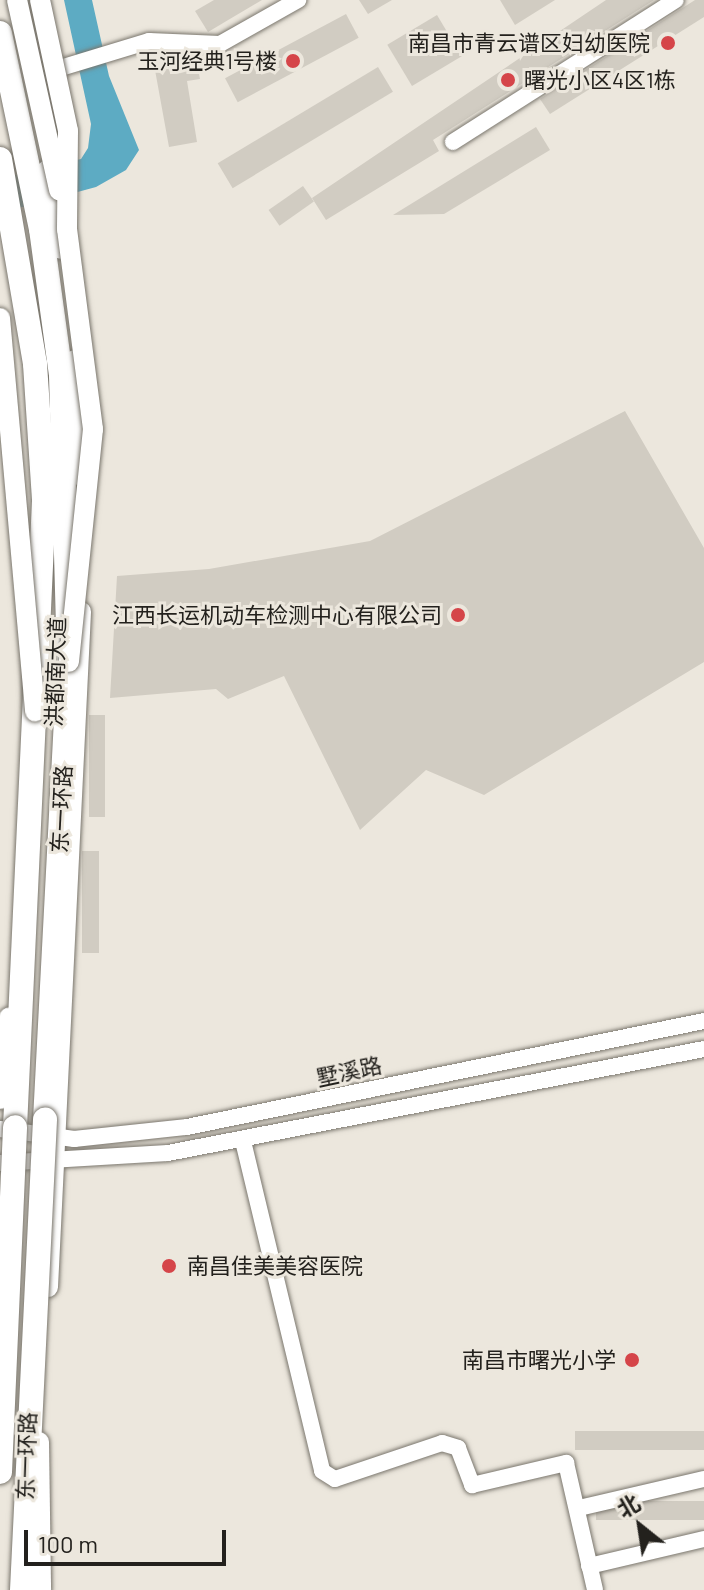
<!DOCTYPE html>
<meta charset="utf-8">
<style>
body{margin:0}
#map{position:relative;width:704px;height:1590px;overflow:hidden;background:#ece7dd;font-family:Barlow,"Noto Sans SC",sans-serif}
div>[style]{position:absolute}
.water>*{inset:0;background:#5dabc3}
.building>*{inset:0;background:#d1ccc2;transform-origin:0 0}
.roads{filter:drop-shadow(0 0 2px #7a766d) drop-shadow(0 0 2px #7a766d)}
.minor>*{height:16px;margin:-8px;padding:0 8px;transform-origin:8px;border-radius:8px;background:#fff}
.major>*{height:20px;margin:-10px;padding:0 10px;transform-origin:10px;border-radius:10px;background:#fff}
.highway>*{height:24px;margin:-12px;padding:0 12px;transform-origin:12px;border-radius:12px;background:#fff}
.bridges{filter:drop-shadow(0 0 2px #7a766d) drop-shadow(0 0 2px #7a766d)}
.major-bridge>*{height:20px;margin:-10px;padding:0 10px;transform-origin:10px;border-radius:10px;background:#fff}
.highway-bridge>*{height:24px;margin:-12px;padding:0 12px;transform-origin:12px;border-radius:12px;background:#fff}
.dots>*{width:22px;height:22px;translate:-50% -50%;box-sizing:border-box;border:4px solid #ece7dd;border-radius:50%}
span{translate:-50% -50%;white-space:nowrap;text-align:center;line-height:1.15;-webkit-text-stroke:6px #ece7dd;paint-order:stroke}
.poi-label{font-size:22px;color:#23211d}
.right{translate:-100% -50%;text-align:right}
.left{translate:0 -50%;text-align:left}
.street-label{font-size:22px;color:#23211d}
.north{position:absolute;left:600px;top:1486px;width:80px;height:80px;-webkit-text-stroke:6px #ece7dd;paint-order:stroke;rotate:330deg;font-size:22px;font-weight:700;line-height:32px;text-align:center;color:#23211d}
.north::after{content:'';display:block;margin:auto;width:28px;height:36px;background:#23211d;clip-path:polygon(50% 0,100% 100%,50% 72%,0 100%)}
.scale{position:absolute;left:24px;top:1530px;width:202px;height:36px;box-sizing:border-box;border:4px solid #23211d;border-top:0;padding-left:10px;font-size:24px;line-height:28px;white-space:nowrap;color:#23211d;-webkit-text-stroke:6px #ece7dd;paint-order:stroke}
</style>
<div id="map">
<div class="water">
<div style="clip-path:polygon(64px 0,92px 0,109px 76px,139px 150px,126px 170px,96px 187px,0 213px,0 179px,81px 159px,88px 148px,91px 124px)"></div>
</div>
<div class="building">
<div style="clip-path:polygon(214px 0,262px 0,208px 32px,195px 11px)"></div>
<div style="clip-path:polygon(359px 0,392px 0,368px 14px)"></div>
<div style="clip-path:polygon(500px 0,555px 0,515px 25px)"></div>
<div style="clip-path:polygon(606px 0,654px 0,433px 140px,439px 151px,326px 220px,312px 198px)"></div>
<div style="clip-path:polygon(695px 0,704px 0,704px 17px,550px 114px,540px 99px)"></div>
<div style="left:346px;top:14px;width:27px;height:137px;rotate:62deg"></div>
<div style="left:437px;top:15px;width:48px;height:58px;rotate:59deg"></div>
<div style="clip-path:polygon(197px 63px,200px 79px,187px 81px,197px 142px,169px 147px,155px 70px)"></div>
<div style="left:378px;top:67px;width:29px;height:187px;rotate:59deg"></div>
<div style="clip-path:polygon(536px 127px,550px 150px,444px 214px,393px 215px)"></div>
<div style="left:303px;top:186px;width:19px;height:42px;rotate:55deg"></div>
<div style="clip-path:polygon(625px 411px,704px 548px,704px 662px,484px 795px,426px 770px,360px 830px,284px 676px,228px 699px,216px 689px,110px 698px,117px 576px,209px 569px,370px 541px)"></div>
<div style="left:89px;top:715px;width:16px;height:102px"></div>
<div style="left:82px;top:851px;width:17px;height:102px"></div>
<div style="left:704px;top:1431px;width:19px;height:129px;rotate:90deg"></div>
<div style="left:704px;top:1501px;width:19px;height:108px;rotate:90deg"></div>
</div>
<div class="roads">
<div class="minor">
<div style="left:44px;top:73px;width:110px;rotate:-16.9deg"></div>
<div style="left:149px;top:41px;width:71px;rotate:2.4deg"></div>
<div style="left:220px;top:44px;width:90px;rotate:-29.4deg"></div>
<div style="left:453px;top:142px;width:264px;rotate:-32.5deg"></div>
<div style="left:0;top:1129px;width:75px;rotate:7.7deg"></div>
<div style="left:74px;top:1139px;width:114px;rotate:-6.1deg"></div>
<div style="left:187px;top:1127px;width:528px;rotate:-11.59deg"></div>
<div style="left:243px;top:1141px;width:339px;rotate:76.5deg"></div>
<div style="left:322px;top:1471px;width:15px;rotate:32deg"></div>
<div style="left:335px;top:1479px;width:113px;rotate:-18.6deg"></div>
<div style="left:442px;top:1443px;width:17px;rotate:17deg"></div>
<div style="left:458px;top:1448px;width:40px;rotate:69deg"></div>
<div style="left:472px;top:1485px;width:97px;rotate:-13.2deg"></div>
<div style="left:566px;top:1463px;width:130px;rotate:77.1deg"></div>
<div style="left:0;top:1163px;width:168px;rotate:-3.4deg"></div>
<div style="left:168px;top:1153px;width:546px;rotate:-10.98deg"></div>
<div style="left:579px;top:1508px;width:128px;rotate:-13.1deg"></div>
<div style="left:589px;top:1566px;width:118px;rotate:-13.2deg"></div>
</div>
<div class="major">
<div style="left:47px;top:170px;width:80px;rotate:80deg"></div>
<div style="left:75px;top:360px;width:116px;rotate:87deg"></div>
<div style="left:0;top:1099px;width:82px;rotate:-83.7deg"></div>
<div style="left:48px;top:1287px;width:676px;rotate:-87.2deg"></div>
</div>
<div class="highway">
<div style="left:0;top:33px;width:200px;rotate:78.2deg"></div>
<div style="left:41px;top:229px;width:147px;rotate:82.2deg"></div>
<div style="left:61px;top:375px;width:287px;rotate:88.4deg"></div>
<div style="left:69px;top:662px;width:459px;rotate:93deg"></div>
<div style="left:0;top:159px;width:208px;rotate:80.3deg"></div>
<div style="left:35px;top:364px;width:137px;rotate:86.2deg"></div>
<div style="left:44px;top:501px;width:627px;rotate:92.65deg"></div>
</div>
</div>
<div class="bridges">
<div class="major-bridge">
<div style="left:17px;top:0;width:195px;rotate:77.5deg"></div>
<div style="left:40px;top:0;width:134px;rotate:77.9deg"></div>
<div style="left:68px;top:131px;width:98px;rotate:90.6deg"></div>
<div style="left:67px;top:229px;width:202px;rotate:82.6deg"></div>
<div style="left:93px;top:429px;width:234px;rotate:95.9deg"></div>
<div style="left:0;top:318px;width:395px;rotate:84.9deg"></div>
<div style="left:39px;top:1442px;width:148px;rotate:89.2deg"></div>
</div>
<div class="highway-bridge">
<div style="left:0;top:1472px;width:345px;rotate:-87.5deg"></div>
<div style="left:22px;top:1590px;width:471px;rotate:-87.2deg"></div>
</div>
</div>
<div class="dots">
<div style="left:668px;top:43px;background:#d54549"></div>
<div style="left:293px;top:61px;background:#d54549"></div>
<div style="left:508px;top:80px;background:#d54549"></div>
<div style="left:458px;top:615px;background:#d54549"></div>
<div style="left:169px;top:1266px;background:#d54549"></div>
<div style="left:632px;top:1360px;background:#d54549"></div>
</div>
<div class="poi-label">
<span class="right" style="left:650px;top:43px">南昌市青云谱区妇幼医院</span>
<span class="right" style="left:277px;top:61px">玉河经典1号楼</span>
<span class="left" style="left:524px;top:80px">曙光小区4区1栋</span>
<span class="right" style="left:442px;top:615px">江西长运机动车检测中心有限公司</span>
<span class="left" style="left:187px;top:1266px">南昌佳美美容医院</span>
<span class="right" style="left:616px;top:1360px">南昌市曙光小学</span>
</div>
<div class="street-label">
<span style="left:55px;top:672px;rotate:-88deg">洪都南大道</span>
<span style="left:61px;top:809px;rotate:-87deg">东一环路</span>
<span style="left:349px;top:1071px;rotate:-12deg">墅溪路</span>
<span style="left:26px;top:1456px;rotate:-88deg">东一环路</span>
</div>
<div class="north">北</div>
<div class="scale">100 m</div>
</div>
